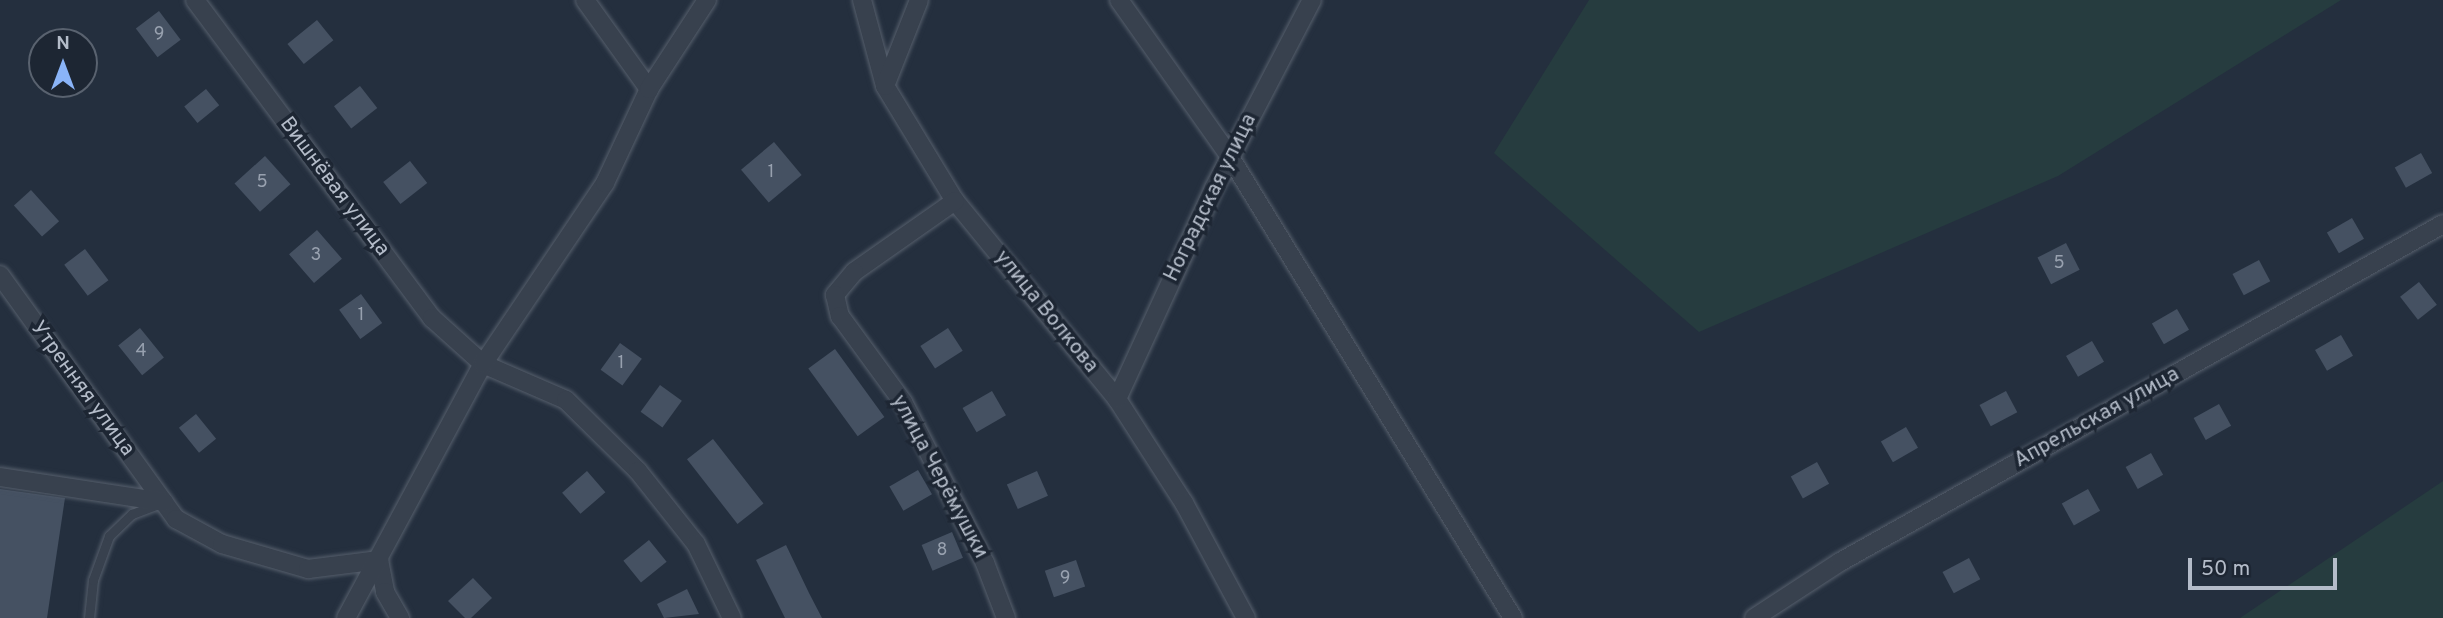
<!DOCTYPE html>
<meta charset="utf-8">
<style>
body{margin:0}
#map{position:relative;width:2443px;height:618px;overflow:hidden;background:#242f3e;font-family:Overpass,sans-serif}
div>[style]{position:absolute}
.green>*{inset:0;background:#263c3f}
.building>*{inset:0;background:#455162;transform-origin:0 0}
.roads{filter:drop-shadow(0 0 2px #565f6c) drop-shadow(0 0 2px #565f6c)}
.service>*{height:9px;margin:-4.5px;padding:0 4.5px;transform-origin:4.5px;border-radius:4.5px;background:#38414e}
.minor>*{height:18px;margin:-9px;padding:0 9px;transform-origin:9px;border-radius:9px;background:#38414e}
span{translate:-50% -50%;white-space:nowrap;text-align:center;line-height:1.15;-webkit-text-stroke:7px #1d2633;paint-order:stroke}
.number-label{font-size:18px;color:#98a1af}
.number-label span{-webkit-text-stroke-width:0}
.street-label{font-size:21px;color:#b4bcc9}
.north{position:absolute;left:28px;top:28px;width:70px;height:70px;box-sizing:border-box;background:#1d2633;border:2px solid #59626f;border-radius:50%;rotate:0deg;font-size:19px;font-weight:700;line-height:28px;text-align:center;color:#b4bcc9}
.north::after{content:'';display:block;margin:auto;width:24px;height:32px;background:#8ab4f8;clip-path:polygon(50% 0,100% 100%,50% 72%,0 100%)}
.scale{position:absolute;left:2188px;top:558px;width:149px;height:32px;box-sizing:border-box;border:4px solid #b4bcc9;border-top:0;padding-left:9px;font-size:21px;line-height:24px;white-space:nowrap;color:#b4bcc9;-webkit-text-stroke:5px #1d2633;paint-order:stroke}
</style>
<div id="map">
<div class="green">
<div style="clip-path:polygon(1589px 0,2341px 0,2058px 176px,1699px 332px,1494px 153px)"></div>
<div style="clip-path:polygon(2443px 481px,2443px 618px,2240px 618px)"></div>
</div>
<div class="building">
<div style="left:159px;top:11px;width:36px;height:29px;rotate:53deg"></div>
<div style="left:317px;top:20px;width:26px;height:38px;rotate:51deg"></div>
<div style="left:360px;top:86px;width:28px;height:33px;rotate:52deg"></div>
<div style="left:206px;top:89px;width:21px;height:28px;rotate:51deg"></div>
<div style="left:774px;top:142px;width:43px;height:43px;rotate:50deg"></div>
<div style="left:2421px;top:153px;width:23px;height:30px;rotate:61deg"></div>
<div style="left:265px;top:156px;width:38px;height:41px;rotate:48deg"></div>
<div style="left:410px;top:161px;width:28px;height:34px;rotate:52deg"></div>
<div style="left:31px;top:190px;width:42px;height:23px;rotate:48deg"></div>
<div style="left:2352px;top:218px;width:24px;height:29px;rotate:60deg"></div>
<div style="left:317px;top:230px;width:38px;height:37px;rotate:49deg"></div>
<div style="left:2066px;top:243px;width:30px;height:32px;rotate:63deg"></div>
<div style="left:85px;top:249px;width:39px;height:26px;rotate:53deg"></div>
<div style="left:2259px;top:260px;width:24px;height:30px;rotate:62deg"></div>
<div style="left:2419px;top:282px;width:29px;height:24px;rotate:52deg"></div>
<div style="left:361px;top:294px;width:36px;height:27px;rotate:54deg"></div>
<div style="left:2177px;top:309px;width:24px;height:29px;rotate:60deg"></div>
<div style="left:140px;top:328px;width:38px;height:28px;rotate:51deg"></div>
<div style="left:948px;top:328px;width:27px;height:33px;rotate:57deg"></div>
<div style="left:2341px;top:335px;width:24px;height:30px;rotate:60deg"></div>
<div style="left:2092px;top:341px;width:24px;height:30px;rotate:60deg"></div>
<div style="left:620px;top:343px;width:27px;height:33px;rotate:36deg"></div>
<div style="left:835px;top:349px;width:84px;height:33px;rotate:54deg"></div>
<div style="left:660px;top:385px;width:27px;height:33px;rotate:36deg"></div>
<div style="left:992px;top:391px;width:28px;height:34px;rotate:60deg"></div>
<div style="left:2006px;top:391px;width:24px;height:30px;rotate:62deg"></div>
<div style="left:2219px;top:404px;width:25px;height:29px;rotate:61deg"></div>
<div style="left:196px;top:414px;width:32px;height:22px;rotate:51deg"></div>
<div style="left:1906px;top:427px;width:24px;height:29px;rotate:60deg"></div>
<div style="left:713px;top:439px;width:82px;height:33px;rotate:52deg"></div>
<div style="left:2151px;top:453px;width:25px;height:29px;rotate:61deg"></div>
<div style="left:1817px;top:462px;width:25px;height:30px;rotate:61deg"></div>
<div style="left:918px;top:470px;width:28px;height:33px;rotate:60deg"></div>
<div style="left:587px;top:471px;width:28px;height:33px;rotate:49deg"></div>
<div style="left:1037px;top:471px;width:27px;height:33px;rotate:66deg"></div>
<div style="clip-path:polygon(0 489px,65px 498px,47px 618px,0 618px)"></div>
<div style="left:2088px;top:489px;width:25px;height:30px;rotate:61deg"></div>
<div style="left:952px;top:532px;width:28px;height:33px;rotate:67deg"></div>
<div style="left:649px;top:540px;width:28px;height:33px;rotate:51deg"></div>
<div style="clip-path:polygon(786px 545px,809px 593px,822px 618px,785px 618px,756px 560px)"></div>
<div style="left:1969px;top:558px;width:24px;height:30px;rotate:62deg"></div>
<div style="left:1076px;top:560px;width:28px;height:33px;rotate:71deg"></div>
<div style="clip-path:polygon(473px 578px,492px 598px,471px 618px,465px 618px,448px 601px)"></div>
<div style="clip-path:polygon(687px 589px,699px 614px,664px 618px,657px 604px)"></div>
</div>
<div class="roads">
<div class="service">
<div style="left:89px;top:618px;width:38px;rotate:-84deg"></div>
<div style="left:93px;top:580px;width:47px;rotate:-70deg"></div>
<div style="left:109px;top:536px;width:32px;rotate:-44deg"></div>
<div style="left:132px;top:514px;width:26px;rotate:-21deg"></div>
</div>
<div class="minor">
<div style="left:195px;top:0;width:397px;rotate:53.3deg"></div>
<div style="left:432px;top:318px;width:69px;rotate:42deg"></div>
<div style="left:483px;top:364px;width:90px;rotate:23.4deg"></div>
<div style="left:566px;top:400px;width:101px;rotate:44.6deg"></div>
<div style="left:638px;top:471px;width:93px;rotate:51.5deg"></div>
<div style="left:696px;top:544px;width:82px;rotate:64.1deg"></div>
<div style="left:585px;top:0;width:110px;rotate:54.3deg"></div>
<div style="left:862px;top:0;width:89px;rotate:75deg"></div>
<div style="left:885px;top:86px;width:135px;rotate:58.7deg"></div>
<div style="left:955px;top:201px;width:256px;rotate:50.7deg"></div>
<div style="left:1117px;top:399px;width:124px;rotate:57.2deg"></div>
<div style="left:1184px;top:503px;width:131px;rotate:61.7deg"></div>
<div style="left:1119px;top:0;width:192px;rotate:54.7deg"></div>
<div style="left:1230px;top:157px;width:541px;rotate:58.45deg"></div>
<div style="left:885px;top:86px;width:92px;rotate:-68.4deg"></div>
<div style="left:955px;top:201px;width:123px;rotate:144.9deg"></div>
<div style="left:854px;top:272px;width:30px;rotate:130deg"></div>
<div style="left:835px;top:295px;width:22px;rotate:77deg"></div>
<div style="left:840px;top:316px;width:107px;rotate:53.8deg"></div>
<div style="left:903px;top:402px;width:181px;rotate:63deg"></div>
<div style="left:985px;top:563px;width:59px;rotate:69.1deg"></div>
<div style="left:0;top:275px;width:301px;rotate:54.2deg"></div>
<div style="left:176px;top:519px;width:52px;rotate:28.5deg"></div>
<div style="left:222px;top:544px;width:90px;rotate:16.2deg"></div>
<div style="left:308px;top:569px;width:72px;rotate:-7.2deg"></div>
<div style="left:1117px;top:399px;width:232px;rotate:-65.3deg"></div>
<div style="left:1214px;top:188px;width:212px;rotate:-62.5deg"></div>
<div style="left:0;top:477px;width:166px;rotate:8.7deg"></div>
<div style="left:379px;top:560px;width:33px;rotate:79deg"></div>
<div style="left:385px;top:592px;width:30px;rotate:60deg"></div>
<div style="left:346px;top:618px;width:289px;rotate:-61.7deg"></div>
<div style="left:483px;top:364px;width:218px;rotate:-56deg"></div>
<div style="left:605px;top:183px;width:104px;rotate:-64.9deg"></div>
<div style="left:649px;top:89px;width:106px;rotate:-56.9deg"></div>
<div style="left:1754px;top:618px;width:103px;rotate:-33.1deg"></div>
<div style="left:1840px;top:562px;width:691px;rotate:-29.27deg"></div>
</div>
</div>
<div class="number-label">
<span style="left:159px;top:35px">9</span>
<span style="left:771px;top:173px">1</span>
<span style="left:262px;top:183px">5</span>
<span style="left:316px;top:256px">3</span>
<span style="left:2059px;top:264px">5</span>
<span style="left:361px;top:316px">1</span>
<span style="left:141px;top:352px">4</span>
<span style="left:621px;top:364px">1</span>
<span style="left:942px;top:551px">8</span>
<span style="left:1065px;top:579px">9</span>
</div>
<div class="street-label">
<span style="left:334px;top:187px;rotate:53deg">Вишнёвая улица</span>
<span style="left:1211px;top:198px;rotate:-64deg">Ноградская улица</span>
<span style="left:1046px;top:312px;rotate:51deg">улица Волкова</span>
<span style="left:82px;top:389px;rotate:54deg">Утренняя улица</span>
<span style="left:2097px;top:418px;rotate:-29deg">Апрельская улица</span>
<span style="left:939px;top:477px;rotate:62deg">улица Черёмушки</span>
</div>
<div class="north">N</div>
<div class="scale">50 m</div>
</div>
